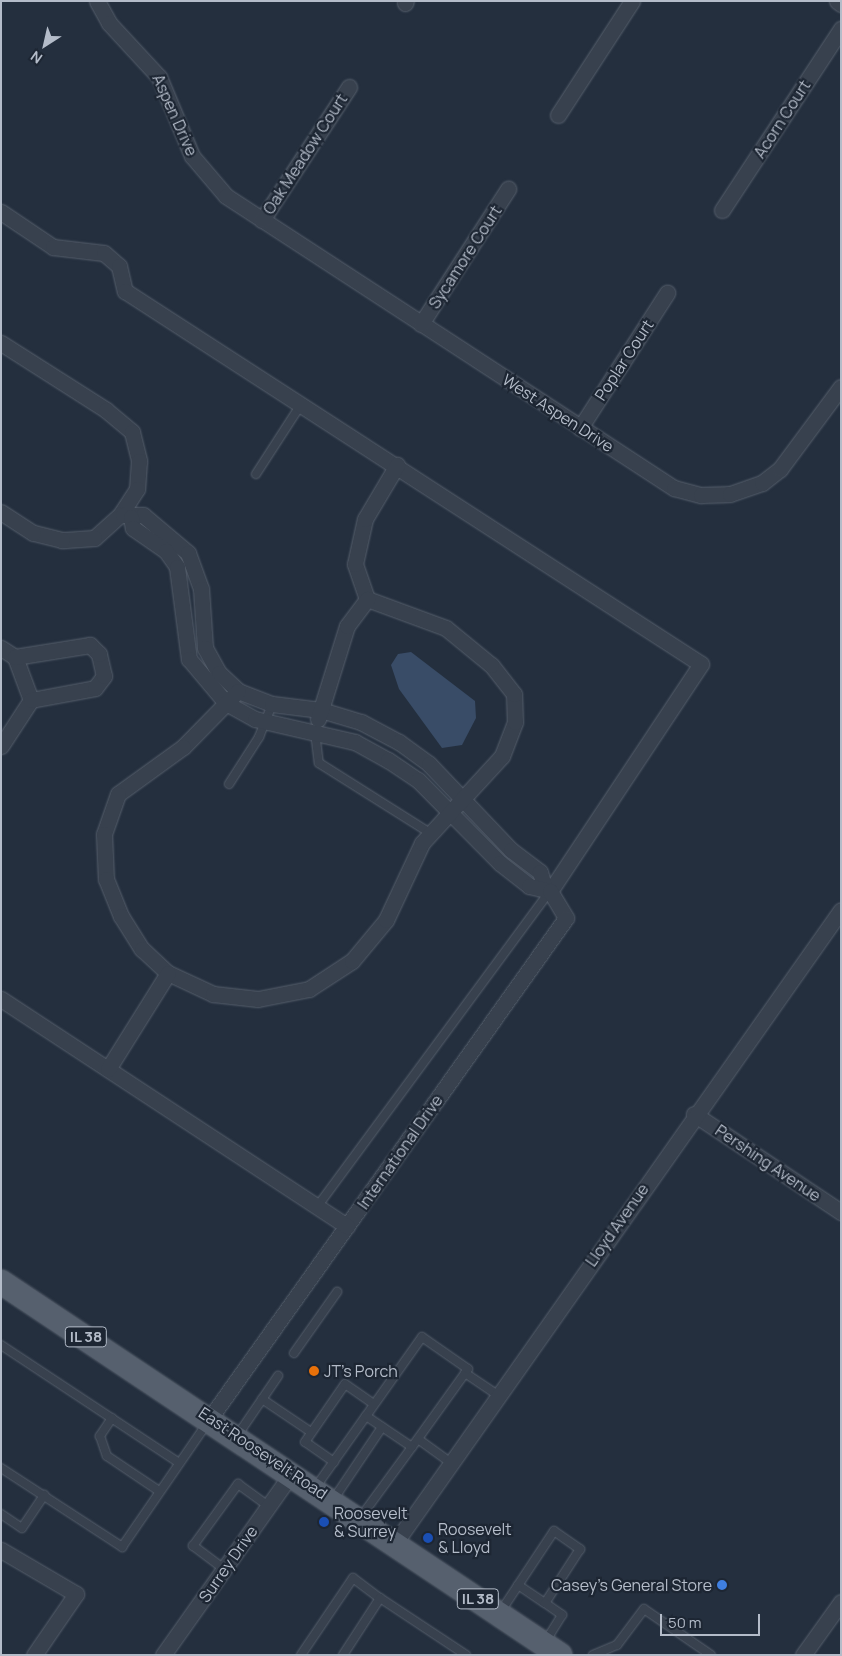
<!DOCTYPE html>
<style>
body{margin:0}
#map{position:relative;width:842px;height:1656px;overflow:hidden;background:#242f3e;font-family:Manrope,sans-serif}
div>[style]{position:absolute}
.water>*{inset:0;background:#394c67}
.roads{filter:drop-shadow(0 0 1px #565f6c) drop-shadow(0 0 1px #565f6c)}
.lane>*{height:8px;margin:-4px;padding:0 4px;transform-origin:4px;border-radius:4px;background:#38414e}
.street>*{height:15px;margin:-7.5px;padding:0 7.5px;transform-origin:7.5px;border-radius:7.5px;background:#38414e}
.primary>*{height:24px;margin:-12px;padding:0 12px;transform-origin:12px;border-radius:12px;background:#56606e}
.dots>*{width:14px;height:14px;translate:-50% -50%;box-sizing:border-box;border:2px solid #1d2633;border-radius:50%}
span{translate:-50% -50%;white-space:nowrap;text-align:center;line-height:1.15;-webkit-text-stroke:4.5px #1d2633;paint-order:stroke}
.shield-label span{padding:1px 4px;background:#1d2633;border:1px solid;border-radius:4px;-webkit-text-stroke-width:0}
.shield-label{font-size:15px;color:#b4bcc9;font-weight:700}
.street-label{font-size:16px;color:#b4bcc9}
.poi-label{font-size:16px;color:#b4bcc9}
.left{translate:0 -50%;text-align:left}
.right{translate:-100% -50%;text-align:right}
.frame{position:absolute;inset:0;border:2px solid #b4bcc9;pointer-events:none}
.north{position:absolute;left:20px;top:20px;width:50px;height:50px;-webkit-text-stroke:4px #1d2633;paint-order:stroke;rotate:215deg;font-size:14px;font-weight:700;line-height:20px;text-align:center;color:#b4bcc9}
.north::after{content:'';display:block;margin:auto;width:18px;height:22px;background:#b4bcc9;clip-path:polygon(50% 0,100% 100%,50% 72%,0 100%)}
.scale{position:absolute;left:660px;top:1614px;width:100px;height:22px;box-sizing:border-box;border:2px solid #b4bcc9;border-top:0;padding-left:6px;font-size:15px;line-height:18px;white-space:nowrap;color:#b4bcc9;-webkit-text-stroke:4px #1d2633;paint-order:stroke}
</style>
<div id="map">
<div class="water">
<div style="clip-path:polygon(411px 652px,475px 701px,476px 718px,462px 745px,442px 748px,399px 689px,391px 665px,398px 654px)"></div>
</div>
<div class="roads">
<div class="lane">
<div style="left:256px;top:474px;width:85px;rotate:-57.1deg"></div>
<div style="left:315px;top:732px;width:31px;rotate:83deg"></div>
<div style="left:319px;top:763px;width:131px;rotate:32.2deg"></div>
<div style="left:229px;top:784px;width:56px;rotate:-57.4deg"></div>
<div style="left:259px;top:737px;width:35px;rotate:-68deg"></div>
<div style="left:317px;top:1207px;width:393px;rotate:-53.6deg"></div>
<div style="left:1px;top:1345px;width:212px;rotate:33.5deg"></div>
<div style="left:294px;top:1353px;width:75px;rotate:-54.8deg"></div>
<div style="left:465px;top:1373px;width:40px;rotate:34deg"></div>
<div style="left:262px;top:1399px;width:59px;rotate:34deg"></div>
<div style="left:112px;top:1418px;width:22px;rotate:124deg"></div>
<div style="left:100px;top:1436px;width:21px;rotate:71deg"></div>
<div style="left:107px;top:1456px;width:63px;rotate:33.9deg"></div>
<div style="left:237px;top:1436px;width:73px;rotate:-55.7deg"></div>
<div style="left:418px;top:1439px;width:41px;rotate:36deg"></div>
<div style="left:334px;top:1462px;width:35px;rotate:-145deg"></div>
<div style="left:305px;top:1442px;width:70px;rotate:-55.4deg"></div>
<div style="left:345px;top:1384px;width:35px;rotate:35deg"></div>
<div style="left:1px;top:1468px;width:145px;rotate:33.1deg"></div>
<div style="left:122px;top:1547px;width:152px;rotate:-55.5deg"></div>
<div style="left:315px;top:1488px;width:88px;rotate:-54.7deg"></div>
<div style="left:333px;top:1500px;width:88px;rotate:-56.1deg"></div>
<div style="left:1px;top:1514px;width:25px;rotate:34deg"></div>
<div style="left:22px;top:1528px;width:40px;rotate:-56deg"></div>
<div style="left:360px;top:1518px;width:88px;rotate:-53.8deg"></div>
<div style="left:412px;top:1447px;width:96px;rotate:-54.3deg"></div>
<div style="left:468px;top:1369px;width:56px;rotate:-145.2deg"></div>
<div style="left:422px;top:1337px;width:97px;rotate:125.3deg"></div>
<div style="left:366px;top:1416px;width:55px;rotate:34deg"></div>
<div style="left:224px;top:1569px;width:39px;rotate:-143deg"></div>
<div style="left:193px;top:1546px;width:77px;rotate:-54deg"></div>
<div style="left:238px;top:1484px;width:37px;rotate:36deg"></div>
<div style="left:518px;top:1585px;width:32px;rotate:34deg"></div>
<div style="left:501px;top:1611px;width:96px;rotate:-56.5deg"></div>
<div style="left:554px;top:1531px;width:32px;rotate:35deg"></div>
<div style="left:580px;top:1549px;width:64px;rotate:122.9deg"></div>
<div style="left:545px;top:1603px;width:21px;rotate:35deg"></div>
<div style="left:562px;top:1615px;width:32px;rotate:122deg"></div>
<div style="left:301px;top:1655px;width:93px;rotate:-56deg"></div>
<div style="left:353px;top:1578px;width:34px;rotate:37deg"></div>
<div style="left:343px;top:1655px;width:68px;rotate:-57deg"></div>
<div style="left:380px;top:1598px;width:103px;rotate:33.5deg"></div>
<div style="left:593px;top:1655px;width:26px;rotate:-23deg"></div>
<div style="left:617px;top:1645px;width:45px;rotate:-53.1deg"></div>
<div style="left:644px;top:1609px;width:81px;rotate:34.5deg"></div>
</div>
<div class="street">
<div style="left:97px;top:1px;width:25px;rotate:61deg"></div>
<div style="left:109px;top:23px;width:74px;rotate:47.2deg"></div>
<div style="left:159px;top:77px;width:86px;rotate:67.3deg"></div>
<div style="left:192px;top:156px;width:52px;rotate:49.6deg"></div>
<div style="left:226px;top:196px;width:535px;rotate:33.1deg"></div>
<div style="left:674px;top:488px;width:28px;rotate:15deg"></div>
<div style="left:701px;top:495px;width:29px;rotate:-2deg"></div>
<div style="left:730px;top:494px;width:34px;rotate:-19deg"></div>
<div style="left:762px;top:483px;width:23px;rotate:-38deg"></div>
<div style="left:780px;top:469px;width:102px;rotate:-53.4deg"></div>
<div style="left:837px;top:1px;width:5px;rotate:37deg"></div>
<div style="left:405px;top:3px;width:2px;rotate:-63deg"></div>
<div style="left:558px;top:115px;width:136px;rotate:-57deg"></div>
<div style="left:722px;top:210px;width:217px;rotate:-56.7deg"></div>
<div style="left:1px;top:212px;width:63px;rotate:33.9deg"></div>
<div style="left:53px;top:247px;width:51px;rotate:6.7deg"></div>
<div style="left:104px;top:253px;width:20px;rotate:41deg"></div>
<div style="left:119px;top:266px;width:26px;rotate:77deg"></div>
<div style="left:125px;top:291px;width:686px;rotate:32.93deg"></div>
<div style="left:701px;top:664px;width:273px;rotate:123.6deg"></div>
<div style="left:262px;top:220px;width:159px;rotate:-56.8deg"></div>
<div style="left:421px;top:324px;width:161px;rotate:-57.2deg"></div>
<div style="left:1px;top:343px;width:125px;rotate:32.5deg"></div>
<div style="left:106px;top:410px;width:34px;rotate:40deg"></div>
<div style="left:132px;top:432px;width:30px;rotate:76deg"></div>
<div style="left:139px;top:461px;width:28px;rotate:94deg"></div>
<div style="left:137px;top:489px;width:30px;rotate:123deg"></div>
<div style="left:121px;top:514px;width:36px;rotate:138deg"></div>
<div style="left:94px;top:538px;width:32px;rotate:176deg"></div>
<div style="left:62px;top:540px;width:30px;rotate:-166deg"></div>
<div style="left:33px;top:533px;width:38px;rotate:-147deg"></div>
<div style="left:580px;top:428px;width:161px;rotate:-57.2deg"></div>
<div style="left:123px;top:515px;width:20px"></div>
<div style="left:143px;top:515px;width:59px;rotate:40.2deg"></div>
<div style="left:188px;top:553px;width:38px;rotate:70deg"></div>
<div style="left:201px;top:589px;width:59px;rotate:86.1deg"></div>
<div style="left:205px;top:648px;width:29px;rotate:61deg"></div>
<div style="left:219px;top:673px;width:26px;rotate:43deg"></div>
<div style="left:238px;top:691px;width:36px;rotate:21deg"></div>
<div style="left:272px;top:704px;width:49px;rotate:7deg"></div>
<div style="left:321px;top:710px;width:42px;rotate:16.7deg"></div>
<div style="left:361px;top:722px;width:43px;rotate:27.8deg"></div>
<div style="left:399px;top:742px;width:37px;rotate:36deg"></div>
<div style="left:429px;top:764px;width:119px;rotate:46.4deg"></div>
<div style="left:511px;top:850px;width:36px;rotate:37deg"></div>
<div style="left:540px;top:872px;width:15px;rotate:74deg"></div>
<div style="left:131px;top:517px;width:11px;rotate:80deg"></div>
<div style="left:133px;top:528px;width:40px;rotate:34.9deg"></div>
<div style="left:166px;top:551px;width:19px;rotate:55deg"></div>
<div style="left:177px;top:567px;width:93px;rotate:82.6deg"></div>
<div style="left:189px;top:659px;width:57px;rotate:49.9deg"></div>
<div style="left:226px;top:703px;width:33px;rotate:29deg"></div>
<div style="left:255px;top:719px;width:103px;rotate:13deg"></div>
<div style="left:355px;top:742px;width:38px;rotate:29deg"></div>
<div style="left:388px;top:760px;width:36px;rotate:34deg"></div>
<div style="left:418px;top:780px;width:117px;rotate:45.3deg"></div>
<div style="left:500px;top:863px;width:37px;rotate:38deg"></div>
<div style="left:529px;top:886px;width:22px;rotate:13deg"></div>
<div style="left:550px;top:891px;width:31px;rotate:59deg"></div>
<div style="left:566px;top:918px;width:614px;rotate:125.45deg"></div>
<div style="left:367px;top:599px;width:37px;rotate:-109deg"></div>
<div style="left:355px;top:564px;width:46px;rotate:-77.5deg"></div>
<div style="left:365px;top:519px;width:63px;rotate:-59.3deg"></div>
<div style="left:1px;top:648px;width:17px;rotate:33deg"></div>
<div style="left:15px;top:657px;width:46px;rotate:69.6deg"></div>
<div style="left:238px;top:691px;width:78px;rotate:134.5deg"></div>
<div style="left:183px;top:747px;width:80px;rotate:144.1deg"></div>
<div style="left:118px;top:794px;width:42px;rotate:109.3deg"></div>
<div style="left:104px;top:834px;width:45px;rotate:87.5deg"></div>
<div style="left:106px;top:879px;width:40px;rotate:68deg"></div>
<div style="left:121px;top:916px;width:39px;rotate:58deg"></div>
<div style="left:142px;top:949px;width:35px;rotate:43deg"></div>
<div style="left:168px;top:973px;width:50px;rotate:25deg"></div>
<div style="left:213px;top:994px;width:45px;rotate:6.3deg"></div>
<div style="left:258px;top:999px;width:52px;rotate:-11.1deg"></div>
<div style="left:309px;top:989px;width:51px;rotate:-33.1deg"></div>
<div style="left:352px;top:961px;width:53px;rotate:-50.3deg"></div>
<div style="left:386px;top:920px;width:85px;rotate:-64.9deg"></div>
<div style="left:422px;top:843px;width:118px;rotate:-47.4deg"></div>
<div style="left:502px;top:756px;width:36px;rotate:-69deg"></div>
<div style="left:515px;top:722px;width:28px;rotate:-92deg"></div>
<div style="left:514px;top:694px;width:37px;rotate:-128deg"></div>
<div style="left:491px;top:665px;width:58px;rotate:-140.6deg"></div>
<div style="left:446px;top:628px;width:84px;rotate:-159.8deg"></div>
<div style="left:318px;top:719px;width:97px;rotate:-72.7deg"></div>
<div style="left:347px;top:626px;width:34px;rotate:-53deg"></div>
<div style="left:1px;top:746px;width:55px;rotate:-56.9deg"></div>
<div style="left:31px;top:700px;width:65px;rotate:-10.6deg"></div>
<div style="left:95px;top:688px;width:15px;rotate:-53deg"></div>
<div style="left:104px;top:676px;width:23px;rotate:-103deg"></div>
<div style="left:99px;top:654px;width:13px;rotate:-135deg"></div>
<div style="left:90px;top:645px;width:76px;rotate:170.9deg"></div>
<div style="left:1px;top:999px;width:414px;rotate:33.3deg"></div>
<div style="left:108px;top:1069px;width:113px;rotate:-58deg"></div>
<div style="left:694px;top:1114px;width:177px;rotate:33.7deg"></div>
<div style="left:395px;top:1543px;width:774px;rotate:-54.83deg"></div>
<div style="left:1px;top:1550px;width:87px;rotate:30.4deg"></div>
<div style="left:76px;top:1594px;width:74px;rotate:124.5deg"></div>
<div style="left:163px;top:1655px;width:223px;rotate:-54.7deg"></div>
<div style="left:803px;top:1655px;width:65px;rotate:-54.4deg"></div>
</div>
<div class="primary">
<div style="left:1px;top:1282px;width:672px;rotate:33.71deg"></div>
</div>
</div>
<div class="dots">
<div style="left:314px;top:1371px;background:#e8710a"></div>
<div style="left:324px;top:1522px;background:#1a4fb4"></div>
<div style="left:428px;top:1538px;background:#1a4fb4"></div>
<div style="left:722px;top:1585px;background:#3f7fe0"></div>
</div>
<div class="shield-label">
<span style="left:86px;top:1337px">IL 38</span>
<span style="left:478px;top:1599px">IL 38</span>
</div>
<div class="street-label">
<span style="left:175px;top:115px;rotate:66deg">Aspen Drive</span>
<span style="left:782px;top:119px;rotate:-57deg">Acorn Court</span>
<span style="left:305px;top:154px;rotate:-57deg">Oak Meadow Court</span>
<span style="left:465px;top:257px;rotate:-57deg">Sycamore Court</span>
<span style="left:624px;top:360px;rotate:-57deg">Poplar Court</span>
<span style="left:558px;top:413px;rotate:33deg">West Aspen Drive</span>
<span style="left:400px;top:1152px;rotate:-55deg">International Drive</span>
<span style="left:768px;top:1163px;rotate:34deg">Pershing Avenue</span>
<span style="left:617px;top:1225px;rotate:-55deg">Lloyd Avenue</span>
<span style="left:263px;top:1453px;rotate:34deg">East Roosevelt Road</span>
<span style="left:228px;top:1564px;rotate:-55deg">Surrey Drive</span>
</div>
<div class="poi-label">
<span class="left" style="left:324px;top:1371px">JT's Porch</span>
<span class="left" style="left:334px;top:1522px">Roosevelt<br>&amp; Surrey</span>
<span class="left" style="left:438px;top:1538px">Roosevelt<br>&amp; Lloyd</span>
<span class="right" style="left:712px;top:1585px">Casey's General Store</span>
</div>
<div class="frame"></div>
<div class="north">N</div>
<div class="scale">50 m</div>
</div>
